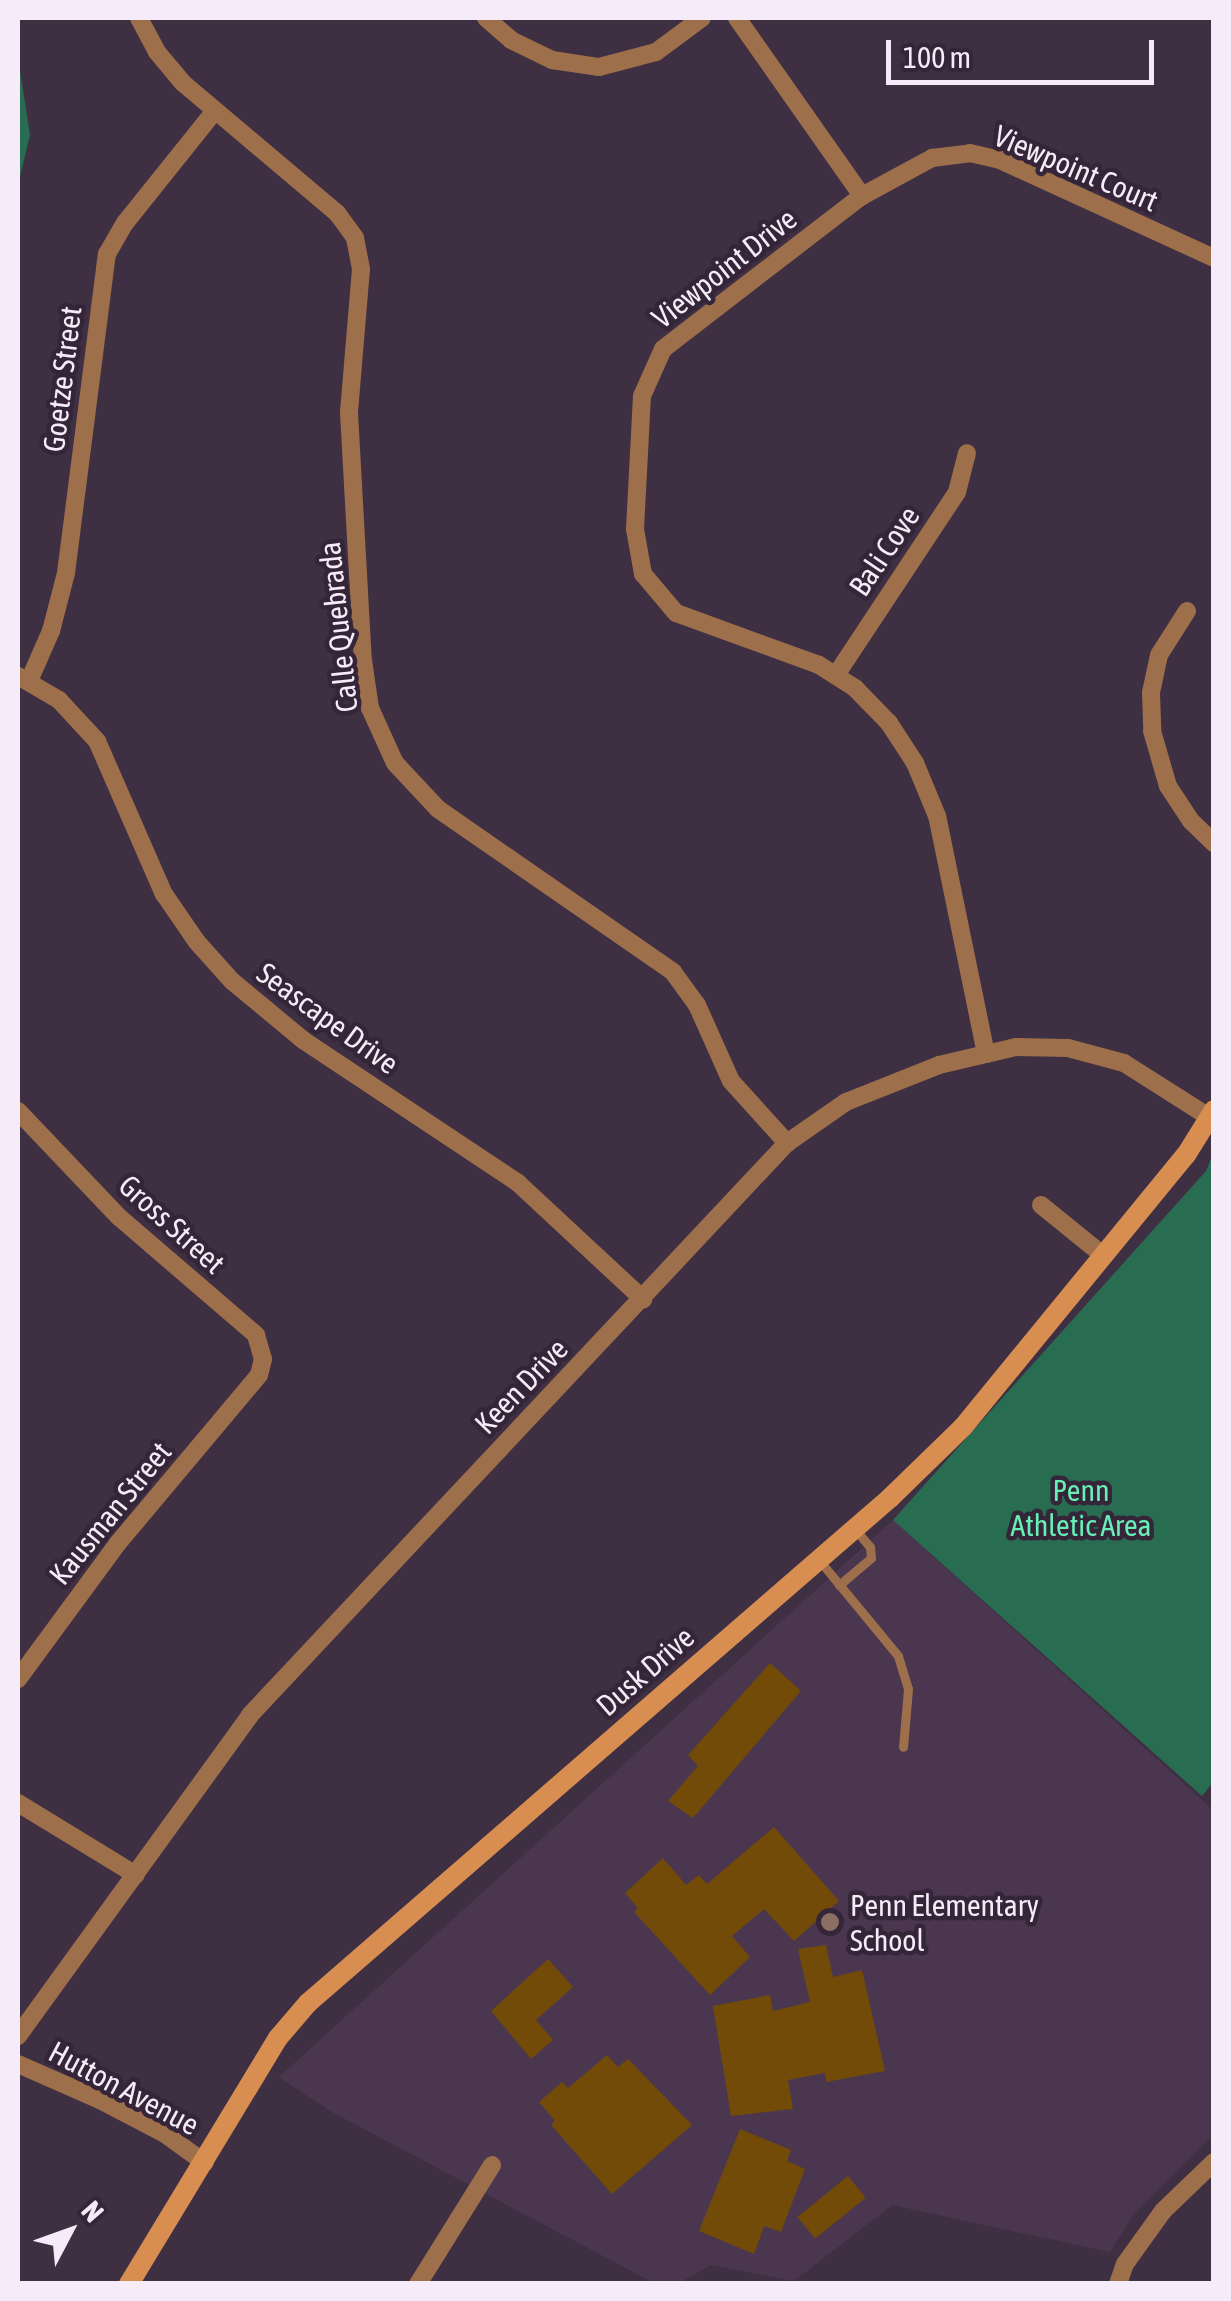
<!DOCTYPE html>
<style>
body{margin:0}
#map{position:relative;width:1231px;height:2301px;overflow:hidden;background:#3f2f43;font-family:"Asap Condensed",sans-serif}
div>[style]{position:absolute}
.built>*{inset:0;background:#4b3650}
.green>*{inset:0;background:#286d51}
.building>*{inset:0;background:#724b08;transform-origin:0 0}
.lane>*{height:9px;margin:-4.5px;padding:0 4.5px;transform-origin:4.5px;border-radius:4.5px;background:#9d6f4a}
.street>*{height:18px;margin:-9px;padding:0 9px;transform-origin:9px;border-radius:9px;background:#9d6f4a}
.secondary>*{height:20px;margin:-10px;padding:0 10px;transform-origin:10px;border-radius:10px;background:#d78e50}
.dots>*{width:28px;height:28px;translate:-50% -50%;box-sizing:border-box;border:5px solid #352538;border-radius:50%}
span{translate:-50% -50%;white-space:nowrap;text-align:center;line-height:1.15;-webkit-text-stroke:9px #352538;paint-order:stroke}
.street-label{font-size:30px;color:#f6ebf8}
.park-label{font-size:30px;color:#68efb6}
.poi-label{font-size:30px;color:#f6ebf8}
.left{translate:0 -50%;text-align:left}
.frame{position:absolute;inset:0;border:20px solid #f6ebf8;pointer-events:none}
.north{position:absolute;left:20px;top:2181px;width:100px;height:100px;-webkit-text-stroke:8px #352538;paint-order:stroke;rotate:49deg;font-size:28px;font-weight:700;line-height:40px;text-align:center;color:#f6ebf8}
.north::after{content:'';display:block;margin:auto;width:35px;height:45px;background:#f6ebf8;clip-path:polygon(50% 0,100% 100%,50% 72%,0 100%)}
.scale{position:absolute;left:886px;top:40px;width:268px;height:45px;box-sizing:border-box;border:5px solid #f6ebf8;border-top:0;padding-left:12px;font-size:30px;line-height:35px;white-space:nowrap;color:#f6ebf8;-webkit-text-stroke:8px #352538;paint-order:stroke}
</style>
<div id="map">
<div class="built">
<div style="clip-path:polygon(893px 1520px,1213px 1810px,1213px 2135px,1133px 2215px,1110px 2252px,892px 2205px,794px 2281px,711px 2265px,679px 2283px,654px 2283px,332px 2112px,279px 2077px)"></div>
</div>
<div class="green">
<div style="clip-path:polygon(18px 58px,30px 135px,18px 185px)"></div>
<div style="clip-path:polygon(1213px 1154px,1214px 1781px,1202px 1796px,893px 1520px,1206px 1171px)"></div>
</div>
<div class="building">
<div style="clip-path:polygon(770px 1663px,801px 1691px,693px 1818px,668px 1801px,698px 1766px,688px 1755px)"></div>
<div style="clip-path:polygon(774px 1827px,839px 1901px,794px 1941px,764px 1909px,732px 1936px,750px 1957px,710px 1995px,634px 1912px,638px 1908px,625px 1893px,663px 1858px,686px 1885px,699px 1875px,707px 1884px)"></div>
<div style="clip-path:polygon(826px 1945px,833px 1977px,862px 1970px,885px 2071px,826px 2082px,825px 2073px,788px 2080px,793px 2109px,731px 2116px,713px 2006px,770px 1995px,773px 2011px,810px 2002px,798px 1949px)"></div>
<div style="clip-path:polygon(548px 1959px,573px 1987px,536px 2020px,553px 2040px,531px 2059px,491px 2011px)"></div>
<div style="clip-path:polygon(607px 2055px,618px 2067px,628px 2059px,692px 2125px,612px 2194px,551px 2125px,555px 2121px,539px 2102px,562px 2082px,568px 2088px)"></div>
<div style="clip-path:polygon(740px 2129px,791px 2150px,787px 2161px,805px 2169px,781px 2232px,764px 2226px,754px 2254px,699px 2231px)"></div>
<div style="left:848px;top:2176px;width:28px;height:65px;rotate:51deg"></div>
</div>
<div class="lane">
<div style="left:819px;top:1560px;width:124px;rotate:50.5deg"></div>
<div style="left:898px;top:1656px;width:34px;rotate:73deg"></div>
<div style="left:908px;top:1689px;width:58px;rotate:94.9deg"></div>
<div style="left:839px;top:1585px;width:42px;rotate:-40.2deg"></div>
<div style="left:871px;top:1558px;width:11px;rotate:-95deg"></div>
<div style="left:870px;top:1547px;width:23px;rotate:-130deg"></div>
</div>
<div class="street">
<div style="left:139px;top:18px;width:38px;rotate:62deg"></div>
<div style="left:157px;top:52px;width:40px;rotate:50deg"></div>
<div style="left:183px;top:83px;width:202px;rotate:40.2deg"></div>
<div style="left:337px;top:213px;width:31px;rotate:54deg"></div>
<div style="left:355px;top:238px;width:32px;rotate:79deg"></div>
<div style="left:361px;top:269px;width:144px;rotate:94.8deg"></div>
<div style="left:349px;top:413px;width:247px;rotate:86.8deg"></div>
<div style="left:363px;top:660px;width:49px;rotate:81.7deg"></div>
<div style="left:370px;top:708px;width:60px;rotate:65.6deg"></div>
<div style="left:395px;top:763px;width:63px;rotate:46.9deg"></div>
<div style="left:438px;top:809px;width:286px;rotate:34.7deg"></div>
<div style="left:673px;top:972px;width:41px;rotate:54deg"></div>
<div style="left:697px;top:1005px;width:83px;rotate:65.9deg"></div>
<div style="left:731px;top:1081px;width:84px;rotate:47.9deg"></div>
<div style="left:486px;top:18px;width:33px;rotate:41deg"></div>
<div style="left:511px;top:40px;width:46px;rotate:26deg"></div>
<div style="left:552px;top:60px;width:48px;rotate:8.5deg"></div>
<div style="left:599px;top:67px;width:59px;rotate:-14.7deg"></div>
<div style="left:656px;top:52px;width:57px;rotate:-36.5deg"></div>
<div style="left:737px;top:18px;width:218px;rotate:54.9deg"></div>
<div style="left:1187px;top:611px;width:52px;rotate:122.5deg"></div>
<div style="left:1159px;top:655px;width:39px;rotate:102deg"></div>
<div style="left:1151px;top:693px;width:38px;rotate:88deg"></div>
<div style="left:1152px;top:731px;width:57px;rotate:73.8deg"></div>
<div style="left:1168px;top:786px;width:42px;rotate:56.7deg"></div>
<div style="left:1191px;top:821px;width:32px;rotate:44deg"></div>
<div style="left:836px;top:675px;width:219px;rotate:-56.5deg"></div>
<div style="left:957px;top:492px;width:40px;rotate:-75.6deg"></div>
<div style="left:18px;top:676px;width:48px;rotate:30.3deg"></div>
<div style="left:59px;top:700px;width:56px;rotate:47.2deg"></div>
<div style="left:97px;top:741px;width:167px;rotate:66.4deg"></div>
<div style="left:164px;top:894px;width:58px;rotate:55.5deg"></div>
<div style="left:197px;top:942px;width:52px;rotate:48.1deg"></div>
<div style="left:232px;top:981px;width:92px;rotate:39.7deg"></div>
<div style="left:303px;top:1040px;width:258px;rotate:33.6deg"></div>
<div style="left:518px;top:1183px;width:171px;rotate:42.9deg"></div>
<div style="left:29px;top:681px;width:55px;rotate:-66.3deg"></div>
<div style="left:51px;top:631px;width:60px;rotate:-75.5deg"></div>
<div style="left:66px;top:573px;width:322px;rotate:-82.7deg"></div>
<div style="left:107px;top:254px;width:36px;rotate:-60deg"></div>
<div style="left:125px;top:223px;width:142px;rotate:-51.3deg"></div>
<div style="left:986px;top:1054px;width:243px;rotate:-101.6deg"></div>
<div style="left:937px;top:816px;width:57px;rotate:-112.5deg"></div>
<div style="left:915px;top:763px;width:48px;rotate:-123deg"></div>
<div style="left:889px;top:723px;width:49px;rotate:-134.2deg"></div>
<div style="left:855px;top:688px;width:43px;rotate:-147.4deg"></div>
<div style="left:819px;top:665px;width:152px;rotate:-160deg"></div>
<div style="left:676px;top:613px;width:51px;rotate:-130.2deg"></div>
<div style="left:643px;top:574px;width:46px;rotate:-100.1deg"></div>
<div style="left:635px;top:529px;width:133px;rotate:-87deg"></div>
<div style="left:642px;top:396px;width:51px;rotate:-65.9deg"></div>
<div style="left:663px;top:349px;width:251px;rotate:-37.6deg"></div>
<div style="left:862px;top:196px;width:80px;rotate:-28.5deg"></div>
<div style="left:932px;top:158px;width:38px;rotate:-7deg"></div>
<div style="left:970px;top:153px;width:31px;rotate:13deg"></div>
<div style="left:1000px;top:160px;width:235px;rotate:24.6deg"></div>
<div style="left:18px;top:1111px;width:146px;rotate:46.4deg"></div>
<div style="left:119px;top:1217px;width:181px;rotate:40.7deg"></div>
<div style="left:256px;top:1335px;width:25px;rotate:74deg"></div>
<div style="left:263px;top:1359px;width:16px;rotate:104deg"></div>
<div style="left:259px;top:1375px;width:219px;rotate:130deg"></div>
<div style="left:118px;top:1543px;width:169px;rotate:126.3deg"></div>
<div style="left:1041px;top:1205px;width:81px;rotate:39deg"></div>
<div style="left:18px;top:1803px;width:138px;rotate:31.4deg"></div>
<div style="left:18px;top:2036px;width:396px;rotate:-54.1deg"></div>
<div style="left:250px;top:1715px;width:785px;rotate:-46.81deg"></div>
<div style="left:787px;top:1143px;width:72px;rotate:-34.8deg"></div>
<div style="left:846px;top:1102px;width:100px;rotate:-21.7deg"></div>
<div style="left:939px;top:1065px;width:79px;rotate:-13.2deg"></div>
<div style="left:1016px;top:1047px;width:52px;rotate:1.1deg"></div>
<div style="left:1068px;top:1048px;width:58px;rotate:15deg"></div>
<div style="left:1124px;top:1063px;width:101px;rotate:32.4deg"></div>
<div style="left:18px;top:2064px;width:90px;rotate:23.7deg"></div>
<div style="left:100px;top:2100px;width:73px;rotate:27.6deg"></div>
<div style="left:165px;top:2134px;width:49px;rotate:35.9deg"></div>
<div style="left:418px;top:2284px;width:140px;rotate:-58.1deg"></div>
<div style="left:1118px;top:2284px;width:21px;rotate:-71deg"></div>
<div style="left:1125px;top:2264px;width:65px;rotate:-54.4deg"></div>
<div style="left:1163px;top:2211px;width:71px;rotate:-43.9deg"></div>
</div>
<div class="secondary">
<div style="left:129px;top:2284px;width:288px;rotate:-58.8deg"></div>
<div style="left:278px;top:2038px;width:46px;rotate:-49.4deg"></div>
<div style="left:308px;top:2003px;width:771px;rotate:-40.95deg"></div>
<div style="left:890px;top:1498px;width:102px;rotate:-44.2deg"></div>
<div style="left:963px;top:1427px;width:352px;rotate:-50.7deg"></div>
<div style="left:1186px;top:1155px;width:53px;rotate:-58.1deg"></div>
</div>
<div class="dots">
<div style="left:830px;top:1922px;background:#8d6e63"></div>
</div>
<div class="street-label">
<span style="left:1076px;top:168px;rotate:23deg">Viewpoint Court</span>
<span style="left:724px;top:268px;rotate:-38deg">Viewpoint Drive</span>
<span style="left:62px;top:379px;rotate:-83deg">Goetze Street</span>
<span style="left:884px;top:551px;rotate:-56deg">Bali Cove</span>
<span style="left:338px;top:627px;rotate:-96deg">Calle Quebrada</span>
<span style="left:328px;top:1018px;rotate:36deg">Seascape Drive</span>
<span style="left:172px;top:1224px;rotate:42deg">Gross Street</span>
<span style="left:521px;top:1386px;rotate:-46deg">Keen Drive</span>
<span style="left:110px;top:1513px;rotate:-51deg">Kausman Street</span>
<span style="left:645px;top:1671px;rotate:-41deg">Dusk Drive</span>
<span style="left:124px;top:2088px;rotate:28deg">Hutton Avenue</span>
</div>
<div class="park-label">
<span style="left:1081px;top:1507px">Penn<br>Athletic Area</span>
</div>
<div class="poi-label">
<span class="left" style="left:850px;top:1922px">Penn Elementary<br>School</span>
</div>
<div class="frame"></div>
<div class="north">N</div>
<div class="scale">100 m</div>
</div>
